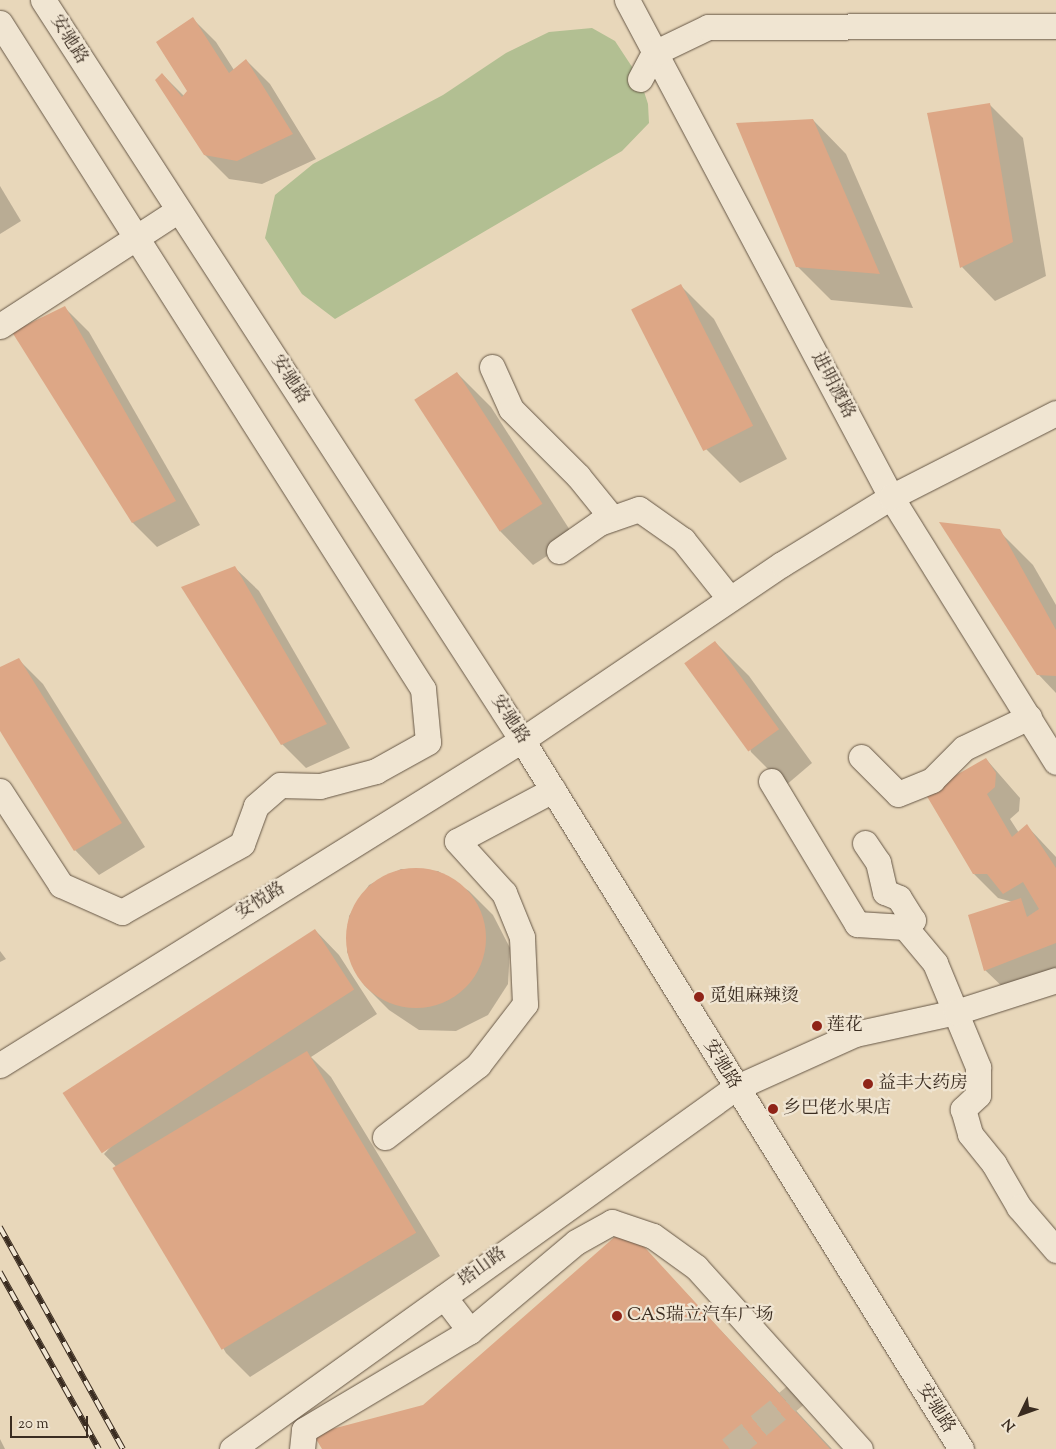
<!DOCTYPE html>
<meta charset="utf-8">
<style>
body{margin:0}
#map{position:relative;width:1056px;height:1449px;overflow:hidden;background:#e8d7ba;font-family:"Sorts Mill Goudy","Noto Serif SC",serif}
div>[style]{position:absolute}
.green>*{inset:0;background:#b2bf92}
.shadow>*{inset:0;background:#0003}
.building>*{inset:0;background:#dda786;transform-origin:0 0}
.round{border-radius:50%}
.minor-tunnel>*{height:25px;margin-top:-12.5px;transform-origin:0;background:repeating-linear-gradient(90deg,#c5b59b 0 25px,transparent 0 37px)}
.roads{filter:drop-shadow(0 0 1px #665746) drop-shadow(0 0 1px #665746)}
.minor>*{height:25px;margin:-12.5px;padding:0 12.5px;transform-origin:12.5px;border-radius:12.5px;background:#f0e5d2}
.rail>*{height:5.5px;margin-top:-2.75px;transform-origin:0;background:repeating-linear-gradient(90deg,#f0e5d2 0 11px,#3a2c20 0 22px);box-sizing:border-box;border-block:1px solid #3a2c20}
.dots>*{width:14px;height:14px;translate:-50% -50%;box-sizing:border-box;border:2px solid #f0e5d2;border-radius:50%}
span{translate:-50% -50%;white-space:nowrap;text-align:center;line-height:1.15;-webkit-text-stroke:4.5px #f0e5d2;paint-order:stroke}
.street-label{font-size:18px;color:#3a2c20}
.poi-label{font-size:18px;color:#3a2c20}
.left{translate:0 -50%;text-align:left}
.north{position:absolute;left:996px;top:1389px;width:50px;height:50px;-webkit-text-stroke:4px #f0e5d2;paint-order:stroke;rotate:228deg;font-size:14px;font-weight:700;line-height:20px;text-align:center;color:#3a2c20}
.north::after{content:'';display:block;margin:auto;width:18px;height:22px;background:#3a2c20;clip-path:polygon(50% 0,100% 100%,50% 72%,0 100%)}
.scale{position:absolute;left:10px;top:1416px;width:78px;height:22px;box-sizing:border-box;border:2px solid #3a2c20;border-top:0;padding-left:6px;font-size:15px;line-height:18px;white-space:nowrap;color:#3a2c20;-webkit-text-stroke:4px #f0e5d2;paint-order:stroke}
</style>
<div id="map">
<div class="green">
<div style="clip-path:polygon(592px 28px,615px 41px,640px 79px,648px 104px,649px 123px,622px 151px,335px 319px,302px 294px,265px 238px,275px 195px,313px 164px,443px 95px,506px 53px,549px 32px)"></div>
</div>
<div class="shadow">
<div style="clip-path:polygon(192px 18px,216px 42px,234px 70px,246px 60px,270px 84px,316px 159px,262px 184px,229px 179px,205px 155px,162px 74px,184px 96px,188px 91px)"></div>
<div style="clip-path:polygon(989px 104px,1023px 138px,1046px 276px,995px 301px,962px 267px)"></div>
<div style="clip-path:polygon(813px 120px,846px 154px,913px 308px,831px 300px,797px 266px)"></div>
<div style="clip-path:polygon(0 186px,21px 221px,0 234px)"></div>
<div style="clip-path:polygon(680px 285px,714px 319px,787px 459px,740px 483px,706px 449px)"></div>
<div style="clip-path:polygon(65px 308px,89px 332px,200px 525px,157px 547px,133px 523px,14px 333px)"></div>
<div style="clip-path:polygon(457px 373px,491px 407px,575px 538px,533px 565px,500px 531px)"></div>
<div style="clip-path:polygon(999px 531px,1033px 565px,1056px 605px,1056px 693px,1038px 674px)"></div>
<div style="clip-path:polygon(234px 567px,259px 591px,350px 748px,306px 768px,282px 744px)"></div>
<div style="clip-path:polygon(715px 642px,749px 676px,812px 763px,785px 786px,751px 752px)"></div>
<div style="clip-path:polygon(19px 660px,43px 684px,145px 847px,99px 875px,75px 850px,0 729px,0 668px)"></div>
<div style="clip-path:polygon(986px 759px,1020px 798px,1019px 811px,1010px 819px,1019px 833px,1027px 826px,1056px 857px,1056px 977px,1010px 994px,985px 970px,1013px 902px,998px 898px,974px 874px)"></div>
<div style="clip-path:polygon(401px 869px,438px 871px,469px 891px,493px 915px,510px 948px,508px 984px,488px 1015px,456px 1031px,419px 1030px,389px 1010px,364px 985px,347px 952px,349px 916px,369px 885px)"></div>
<div style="clip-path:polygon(315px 930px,339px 955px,377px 1014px,311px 1057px,331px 1077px,440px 1256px,250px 1377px,226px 1353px,124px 1175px,104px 1154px)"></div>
<div style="clip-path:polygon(0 951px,6px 959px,0 962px)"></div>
<div style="clip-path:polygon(626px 1229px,832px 1449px,323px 1449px,424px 1406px)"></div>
<div style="clip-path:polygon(0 1439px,5px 1449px,0 1449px)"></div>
</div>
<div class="building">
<div style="clip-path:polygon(193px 17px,229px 73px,246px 59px,293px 134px,237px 161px,204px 155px,155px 80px,162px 73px,182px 97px,187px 91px,156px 42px)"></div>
<div style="clip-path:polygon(990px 103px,1013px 242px,960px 268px,927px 113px)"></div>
<div style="clip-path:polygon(813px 119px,880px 274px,796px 267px,736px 123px)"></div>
<div style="left:681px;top:284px;width:159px;height:56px;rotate:63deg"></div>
<div style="clip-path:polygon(65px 306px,176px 501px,132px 523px,12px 332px)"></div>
<div style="left:457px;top:372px;width:157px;height:51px;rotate:57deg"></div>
<div style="clip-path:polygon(939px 522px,1000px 529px,1056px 630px,1056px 676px,1037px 675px)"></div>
<div style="clip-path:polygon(235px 566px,327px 724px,281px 745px,181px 587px)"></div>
<div style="left:715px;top:641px;width:109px;height:38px;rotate:54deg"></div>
<div style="clip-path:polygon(19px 658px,122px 823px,74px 851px,0 731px,0 667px)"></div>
<div style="clip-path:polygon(986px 758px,996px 773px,995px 787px,987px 794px,1012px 837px,1027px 824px,1056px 868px,1056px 943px,984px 971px,968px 915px,1021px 898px,1027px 917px,1039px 909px,1023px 882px,1003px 894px,987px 874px,973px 874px,925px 793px)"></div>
<div class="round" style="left:346px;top:868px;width:140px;height:140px"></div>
<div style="left:315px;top:929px;width:72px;height:301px;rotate:57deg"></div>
<div style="left:307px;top:1051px;width:212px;height:227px;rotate:59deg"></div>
<div style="clip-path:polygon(626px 1227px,830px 1449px,322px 1449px,313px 1434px,423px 1405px)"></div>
</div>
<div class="minor-tunnel">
<div style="left:730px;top:1449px;width:96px;rotate:-39.5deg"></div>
</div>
<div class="roads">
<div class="minor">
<div style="left:43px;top:0;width:881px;rotate:57.09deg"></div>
<div style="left:522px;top:740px;width:834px;rotate:58.23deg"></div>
<div style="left:627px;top:0;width:563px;rotate:62.02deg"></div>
<div style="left:891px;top:497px;width:312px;rotate:58.1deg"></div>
<div style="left:0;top:23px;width:789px;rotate:57.58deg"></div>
<div style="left:423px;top:689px;width:53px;rotate:84.6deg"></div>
<div style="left:428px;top:742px;width:60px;rotate:150.9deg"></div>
<div style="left:376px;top:771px;width:58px;rotate:165deg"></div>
<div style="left:320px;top:786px;width:40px;rotate:-178.6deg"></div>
<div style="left:280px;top:785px;width:32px;rotate:139deg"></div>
<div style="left:256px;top:806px;width:40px;rotate:110.2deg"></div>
<div style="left:242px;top:844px;width:138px;rotate:150.5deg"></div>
<div style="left:122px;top:912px;width:67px;rotate:-156.1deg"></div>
<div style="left:61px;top:885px;width:112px;rotate:-123deg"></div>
<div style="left:640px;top:79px;width:30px;rotate:-62deg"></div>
<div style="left:654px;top:53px;width:60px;rotate:-25.7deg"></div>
<div style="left:708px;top:27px;width:348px;rotate:-0.2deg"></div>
<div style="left:0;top:326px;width:211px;rotate:-33deg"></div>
<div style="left:492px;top:367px;width:46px;rotate:65.7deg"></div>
<div style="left:511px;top:409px;width:95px;rotate:45deg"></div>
<div style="left:578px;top:476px;width:54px;rotate:51deg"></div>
<div style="left:559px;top:551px;width:49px;rotate:-35deg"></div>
<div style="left:599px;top:523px;width:42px;rotate:-19.3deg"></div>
<div style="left:639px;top:509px;width:54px;rotate:35.2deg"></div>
<div style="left:683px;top:540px;width:75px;rotate:51.5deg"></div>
<div style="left:861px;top:757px;width:52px;rotate:45deg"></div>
<div style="left:898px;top:794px;width:37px;rotate:-22deg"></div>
<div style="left:932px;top:780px;width:45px;rotate:-45deg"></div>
<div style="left:964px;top:748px;width:72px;rotate:-25.5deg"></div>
<div style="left:771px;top:781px;width:167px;rotate:59deg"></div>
<div style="left:857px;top:924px;width:48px;rotate:3.6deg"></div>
<div style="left:905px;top:927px;width:47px;rotate:50.2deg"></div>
<div style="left:935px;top:963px;width:113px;rotate:67.5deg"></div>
<div style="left:978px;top:1067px;width:28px;rotate:90deg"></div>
<div style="left:978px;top:1095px;width:21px;rotate:137deg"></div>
<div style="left:963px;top:1109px;width:26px;rotate:74deg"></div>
<div style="left:970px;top:1134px;width:38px;rotate:51deg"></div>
<div style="left:994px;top:1164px;width:50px;rotate:59.8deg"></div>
<div style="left:1019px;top:1207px;width:57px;rotate:49.3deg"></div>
<div style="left:865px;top:843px;width:23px;rotate:56deg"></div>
<div style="left:878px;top:862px;width:31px;rotate:77deg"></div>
<div style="left:885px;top:892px;width:15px;rotate:23deg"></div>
<div style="left:899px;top:898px;width:26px;rotate:58deg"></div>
<div style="left:913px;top:920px;width:11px;rotate:139deg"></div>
<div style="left:0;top:1065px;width:615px;rotate:-31.91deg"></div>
<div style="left:522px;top:740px;width:314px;rotate:-34.1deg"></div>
<div style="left:782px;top:564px;width:128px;rotate:-31.6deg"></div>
<div style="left:891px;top:497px;width:185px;rotate:-27deg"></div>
<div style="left:385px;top:1137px;width:118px;rotate:-37.7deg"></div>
<div style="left:478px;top:1065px;width:77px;rotate:-52.4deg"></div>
<div style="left:525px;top:1004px;width:67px;rotate:-92.6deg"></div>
<div style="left:522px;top:937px;width:48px;rotate:-112.2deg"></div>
<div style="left:504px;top:893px;width:70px;rotate:-132.1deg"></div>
<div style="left:457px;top:841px;width:109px;rotate:-28deg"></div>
<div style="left:444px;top:1297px;width:43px;rotate:52.6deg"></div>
<div style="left:232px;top:1449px;width:619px;rotate:-35.67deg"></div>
<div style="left:735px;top:1088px;width:132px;rotate:-24.2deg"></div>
<div style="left:855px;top:1034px;width:103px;rotate:-12.3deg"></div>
<div style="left:956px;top:1012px;width:105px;rotate:-17.7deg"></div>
<div style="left:302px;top:1449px;width:19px;rotate:-84deg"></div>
<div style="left:304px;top:1430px;width:193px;rotate:-30.8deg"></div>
<div style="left:470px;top:1331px;width:138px;rotate:-40deg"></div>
<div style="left:576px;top:1242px;width:41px;rotate:-29.1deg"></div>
<div style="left:612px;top:1222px;width:43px;rotate:18.9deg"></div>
<div style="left:653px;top:1236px;width:53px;rotate:35.8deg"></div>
<div style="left:696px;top:1267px;width:245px;rotate:48deg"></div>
</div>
</div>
<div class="rail">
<div style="left:0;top:1227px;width:254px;rotate:61deg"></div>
<div style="left:0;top:1272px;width:203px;rotate:60.8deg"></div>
</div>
<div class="dots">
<div style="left:699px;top:997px;background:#8f2418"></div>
<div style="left:817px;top:1026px;background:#8f2418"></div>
<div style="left:868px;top:1084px;background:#8f2418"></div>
<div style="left:773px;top:1109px;background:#8f2418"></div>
<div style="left:617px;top:1316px;background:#8f2418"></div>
</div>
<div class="street-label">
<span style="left:68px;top:40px;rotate:58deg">安驰路</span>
<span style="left:289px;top:380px;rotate:57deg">安驰路</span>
<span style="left:832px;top:386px;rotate:62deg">进明渡路</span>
<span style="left:509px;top:720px;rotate:57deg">安驰路</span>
<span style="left:261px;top:902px;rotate:-32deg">安悦路</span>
<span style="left:721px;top:1065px;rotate:59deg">安驰路</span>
<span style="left:483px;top:1268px;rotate:-36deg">塔山路</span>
<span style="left:935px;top:1409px;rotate:58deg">安驰路</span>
</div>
<div class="poi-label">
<span class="left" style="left:709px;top:997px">觅姐麻辣烫</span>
<span class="left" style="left:827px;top:1026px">莲花</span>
<span class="left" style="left:878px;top:1084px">益丰大药房</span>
<span class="left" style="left:783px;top:1109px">乡巴佬水果店</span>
<span class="left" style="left:627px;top:1316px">CAS瑞立汽车广场</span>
</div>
<div class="north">N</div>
<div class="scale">20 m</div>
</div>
